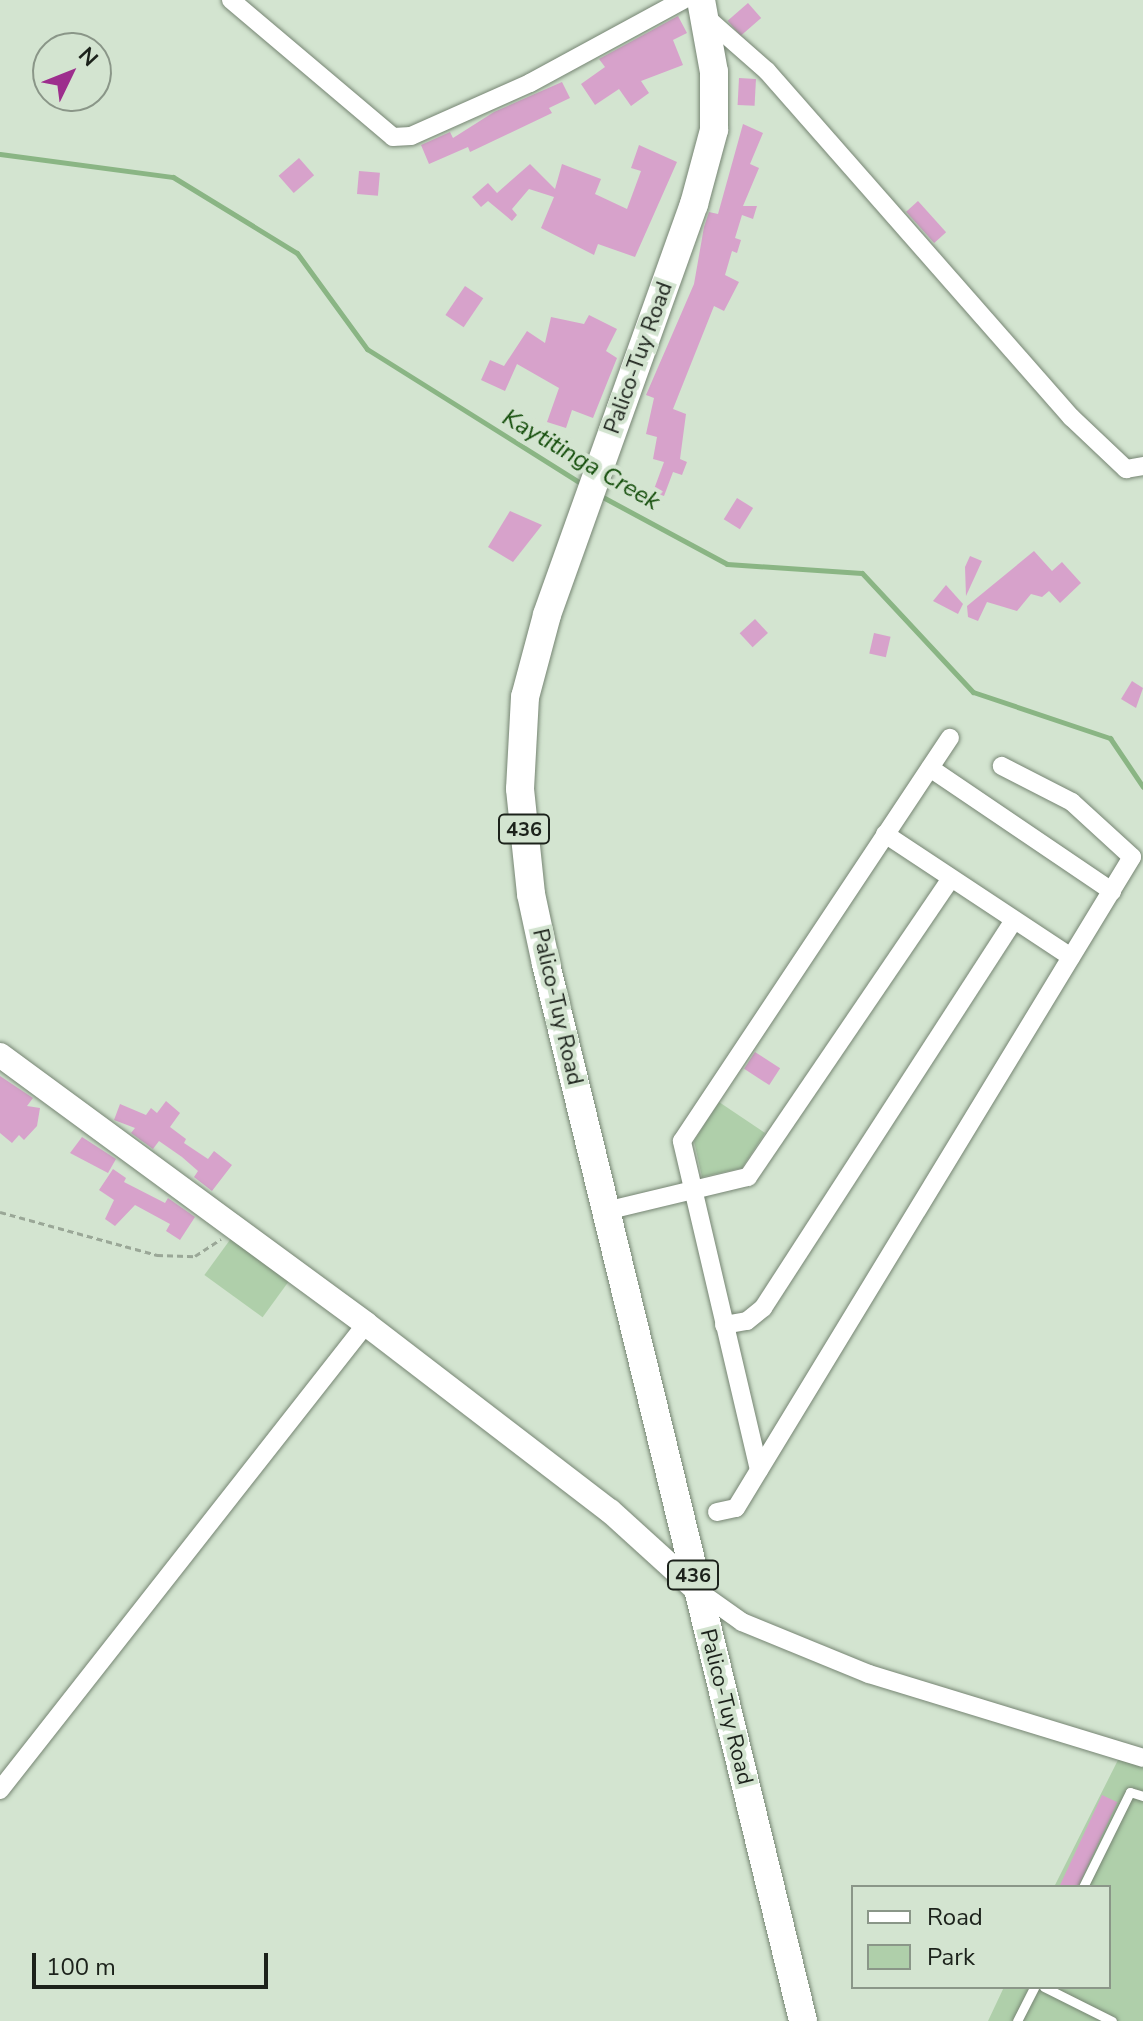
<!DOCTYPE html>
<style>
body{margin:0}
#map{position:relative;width:1143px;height:2021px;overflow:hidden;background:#d3e4d0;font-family:"Nunito Sans",sans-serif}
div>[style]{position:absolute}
.green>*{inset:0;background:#afcfaa;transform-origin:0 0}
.stream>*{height:5px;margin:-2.5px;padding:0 2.5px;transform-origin:2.5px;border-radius:2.5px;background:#8ab584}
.building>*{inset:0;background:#d7a2cb;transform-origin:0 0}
.path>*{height:3px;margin-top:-1.5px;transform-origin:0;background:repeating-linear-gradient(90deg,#9aa797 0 6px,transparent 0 10px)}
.roads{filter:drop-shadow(0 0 2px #768573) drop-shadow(0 0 2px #768573)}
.lane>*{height:9px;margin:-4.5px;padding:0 4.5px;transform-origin:4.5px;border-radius:4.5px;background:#fff}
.street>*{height:18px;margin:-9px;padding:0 9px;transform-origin:9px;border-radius:9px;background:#fff}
.secondary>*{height:24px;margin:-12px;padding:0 12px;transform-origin:12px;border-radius:12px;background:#fff}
.primary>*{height:28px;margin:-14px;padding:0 14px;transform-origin:14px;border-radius:14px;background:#fff}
span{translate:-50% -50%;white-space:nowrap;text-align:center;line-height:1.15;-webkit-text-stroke:8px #d3e4d0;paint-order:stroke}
.shield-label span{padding:2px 6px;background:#d3e4d0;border:2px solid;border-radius:6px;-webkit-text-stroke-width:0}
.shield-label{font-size:20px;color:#1c221b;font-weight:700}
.street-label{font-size:22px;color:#1c221b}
.water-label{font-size:24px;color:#124c09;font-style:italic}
.legend{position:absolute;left:851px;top:1885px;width:260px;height:104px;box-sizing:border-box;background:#d3e4d0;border:2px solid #8a9688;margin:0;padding:10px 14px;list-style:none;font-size:24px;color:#1c221b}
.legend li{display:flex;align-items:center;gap:16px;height:40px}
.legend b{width:40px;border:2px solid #8a9688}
.north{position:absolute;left:32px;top:32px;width:80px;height:80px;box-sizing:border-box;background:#d3e4d0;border:2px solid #8a9688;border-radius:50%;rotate:47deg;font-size:22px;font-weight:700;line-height:32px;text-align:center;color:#1c221b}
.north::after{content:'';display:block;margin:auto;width:28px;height:36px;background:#9d2e8d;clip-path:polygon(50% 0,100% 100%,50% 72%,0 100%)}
.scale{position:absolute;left:32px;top:1953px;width:236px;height:36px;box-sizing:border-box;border:4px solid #1c221b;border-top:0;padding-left:10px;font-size:24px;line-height:28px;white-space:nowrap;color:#1c221b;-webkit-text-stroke:6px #d3e4d0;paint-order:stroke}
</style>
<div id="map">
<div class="green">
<div style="clip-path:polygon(719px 1102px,765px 1133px,742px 1168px,702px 1177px,694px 1141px)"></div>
<div style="left:232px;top:1237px;width:72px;height:47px;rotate:36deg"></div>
<div style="clip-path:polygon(1120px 1756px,1143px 1763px,1143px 2021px,988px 2021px,1004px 1987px,1109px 1987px,1109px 1887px,1054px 1887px)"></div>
</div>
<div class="stream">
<div style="left:0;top:154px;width:175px;rotate:7.6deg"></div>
<div style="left:173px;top:177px;width:145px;rotate:31.5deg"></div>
<div style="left:297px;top:253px;width:119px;rotate:53.9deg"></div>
<div style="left:367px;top:349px;width:256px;rotate:32.1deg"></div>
<div style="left:599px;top:495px;width:145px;rotate:28.3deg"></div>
<div style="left:727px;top:564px;width:135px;rotate:3.8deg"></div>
<div style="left:862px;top:573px;width:163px;rotate:47deg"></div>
<div style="left:973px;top:692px;width:145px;rotate:18.6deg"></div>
<div style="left:1110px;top:738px;width:59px;rotate:56deg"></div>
</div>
<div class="building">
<div style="left:748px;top:3px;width:20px;height:27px;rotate:49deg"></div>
<div style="clip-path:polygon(678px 16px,687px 33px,673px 40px,683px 65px,641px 81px,649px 93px,631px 106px,619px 89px,595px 105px,581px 84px,605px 67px,599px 59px)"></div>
<div style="left:739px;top:78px;width:17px;height:27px;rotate:3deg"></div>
<div style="clip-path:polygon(562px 82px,570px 98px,549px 108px,552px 113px,470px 152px,468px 147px,429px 164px,421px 145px,450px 132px,453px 138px,494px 112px)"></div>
<div style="clip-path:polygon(743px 124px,763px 133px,750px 164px,759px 168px,743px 206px,757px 206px,753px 219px,742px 215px,735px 238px,741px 240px,737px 253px,732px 251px,725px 275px,739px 282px,724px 311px,714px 306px,673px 409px,686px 414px,680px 459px,687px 462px,682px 475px,673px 472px,664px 496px,653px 492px,664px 462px,653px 459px,657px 437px,646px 434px,654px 398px,646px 395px,694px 284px,704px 227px,709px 212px,718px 214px)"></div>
<div style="clip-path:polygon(639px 145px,677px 162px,635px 257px,598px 244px,594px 255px,541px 228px,554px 197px,529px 189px,512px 209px,517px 215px,512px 221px,488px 201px,481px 207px,472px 197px,488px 183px,497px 193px,530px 164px,555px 189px,562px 164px,601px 179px,595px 194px,627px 209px,641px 171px,631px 168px)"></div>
<div style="left:299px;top:158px;width:23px;height:27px;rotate:49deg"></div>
<div style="left:359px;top:171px;width:21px;height:23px;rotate:5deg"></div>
<div style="left:918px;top:201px;width:42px;height:16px;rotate:48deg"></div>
<div style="left:465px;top:286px;width:22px;height:35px;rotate:34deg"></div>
<div style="clip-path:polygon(589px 315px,617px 329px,606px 351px,617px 358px,593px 418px,572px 410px,566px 428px,547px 422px,559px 388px,517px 364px,505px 391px,481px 380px,490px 360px,504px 366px,527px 331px,545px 343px,551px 317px,584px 324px)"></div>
<div style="left:737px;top:498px;width:19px;height:25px;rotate:32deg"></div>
<div style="clip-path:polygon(510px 511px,542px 525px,513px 562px,488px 547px)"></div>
<div style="clip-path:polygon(1034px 551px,1052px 571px,1062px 562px,1081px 583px,1060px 603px,1049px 591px,1042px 597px,1031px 594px,1017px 611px,987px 602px,978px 621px,968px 617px,967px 606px)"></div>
<div style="clip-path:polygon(970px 556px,982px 561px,966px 596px,965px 567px)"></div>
<div style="clip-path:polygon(946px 585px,963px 604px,958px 614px,933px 601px)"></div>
<div style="left:755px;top:619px;width:19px;height:21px;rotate:47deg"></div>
<div style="left:874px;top:633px;width:17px;height:21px;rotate:13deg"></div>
<div style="clip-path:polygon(1132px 681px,1143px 688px,1136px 708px,1121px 699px)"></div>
<div style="left:755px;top:1052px;width:30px;height:20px;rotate:33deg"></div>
<div style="clip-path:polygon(0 1076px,33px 1098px,27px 1106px,40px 1108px,37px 1126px,24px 1140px,19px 1135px,12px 1143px,0 1133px)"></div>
<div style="clip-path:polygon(166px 1101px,180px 1113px,170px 1127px,186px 1139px,184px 1143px,208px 1159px,214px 1151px,232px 1165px,212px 1191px,194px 1177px,198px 1171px,182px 1157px,159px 1141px,153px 1149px,131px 1133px,135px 1128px,114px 1120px,120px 1104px,146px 1115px,151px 1108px,157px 1113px)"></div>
<div style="clip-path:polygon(82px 1137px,116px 1159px,108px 1173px,70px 1153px)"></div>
<div style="clip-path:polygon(113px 1169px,126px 1178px,124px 1182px,165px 1203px,168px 1198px,195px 1217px,180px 1240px,166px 1231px,170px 1224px,135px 1205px,115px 1226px,105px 1219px,114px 1200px,99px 1190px)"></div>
<div style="left:1102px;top:1795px;width:17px;height:102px;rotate:25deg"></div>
</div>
<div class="path">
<div style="left:0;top:1212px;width:163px;rotate:15.3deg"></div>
<div style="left:157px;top:1255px;width:38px;rotate:2deg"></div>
<div style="left:195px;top:1256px;width:31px;rotate:-33deg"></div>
</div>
<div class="roads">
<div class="lane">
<div style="left:1083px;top:1887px;width:106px;rotate:-63.7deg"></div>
<div style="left:1130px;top:1792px;width:14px;rotate:17deg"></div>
<div style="left:1044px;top:1987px;width:76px;rotate:26.6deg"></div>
<div style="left:1017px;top:2021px;width:38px;rotate:-63deg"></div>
</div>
<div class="street">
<div style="left:231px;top:0;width:212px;rotate:40.2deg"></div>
<div style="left:393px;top:137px;width:18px;rotate:-3deg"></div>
<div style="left:411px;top:136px;width:130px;rotate:-24deg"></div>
<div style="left:530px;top:83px;width:174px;rotate:-28.5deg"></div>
<div style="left:708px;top:19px;width:79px;rotate:41.4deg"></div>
<div style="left:767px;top:71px;width:461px;rotate:48.7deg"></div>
<div style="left:1071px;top:417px;width:76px;rotate:43.4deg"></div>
<div style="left:1126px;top:469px;width:17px;rotate:-10deg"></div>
<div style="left:930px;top:768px;width:220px;rotate:34.1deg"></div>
<div style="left:885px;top:834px;width:223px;rotate:33.5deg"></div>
<div style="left:606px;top:1211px;width:146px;rotate:-13.5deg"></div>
<div style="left:748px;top:1177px;width:361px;rotate:-55.8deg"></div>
<div style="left:724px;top:1325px;width:23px;rotate:-10deg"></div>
<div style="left:747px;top:1321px;width:21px;rotate:-39deg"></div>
<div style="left:763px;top:1308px;width:462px;rotate:-57.1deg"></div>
<div style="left:759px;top:1470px;width:338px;rotate:-103.2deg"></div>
<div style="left:682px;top:1141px;width:484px;rotate:-56.4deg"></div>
<div style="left:717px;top:1512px;width:19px;rotate:-12deg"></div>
<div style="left:736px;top:1508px;width:762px;rotate:-58.69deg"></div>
<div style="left:1132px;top:857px;width:81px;rotate:-137.5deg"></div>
<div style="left:1072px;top:802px;width:79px;rotate:-152.8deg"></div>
<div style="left:697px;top:1590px;width:55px;rotate:35.4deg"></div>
<div style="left:742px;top:1622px;width:137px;rotate:22.3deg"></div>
<div style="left:869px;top:1674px;width:287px;rotate:17deg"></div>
<div style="left:0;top:1790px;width:593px;rotate:-51.85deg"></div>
</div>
<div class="secondary">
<div style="left:0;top:1055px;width:454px;rotate:36.3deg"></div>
<div style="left:366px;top:1324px;width:307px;rotate:37.5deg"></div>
<div style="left:610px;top:1511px;width:118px;rotate:42.2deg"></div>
</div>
<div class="primary">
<div style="left:701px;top:0;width:73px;rotate:79.8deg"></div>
<div style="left:714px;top:72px;width:58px;rotate:90deg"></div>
<div style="left:714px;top:130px;width:77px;rotate:105.1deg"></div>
<div style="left:694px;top:204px;width:436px;rotate:109.7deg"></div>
<div style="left:547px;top:615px;width:85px;rotate:105deg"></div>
<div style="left:525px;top:697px;width:92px;rotate:93.1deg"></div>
<div style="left:520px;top:789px;width:106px;rotate:84deg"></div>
<div style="left:531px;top:894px;width:72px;rotate:77.9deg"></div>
<div style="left:546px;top:964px;width:1088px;rotate:76.33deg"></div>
</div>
</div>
<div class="shield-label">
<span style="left:524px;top:829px">436</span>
<span style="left:693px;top:1575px">436</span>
</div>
<div class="street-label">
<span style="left:639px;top:358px;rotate:-70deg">Palico-Tuy Road</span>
<span style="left:557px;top:1007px;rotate:77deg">Palico-Tuy Road</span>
<span style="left:726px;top:1707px;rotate:76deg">Palico-Tuy Road</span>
</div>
<div class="water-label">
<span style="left:581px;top:460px;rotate:30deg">Kaytitinga Creek</span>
</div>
<ul class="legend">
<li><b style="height:10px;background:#fff"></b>Road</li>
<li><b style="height:22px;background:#afcfaa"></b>Park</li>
</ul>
<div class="north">N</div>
<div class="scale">100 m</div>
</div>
